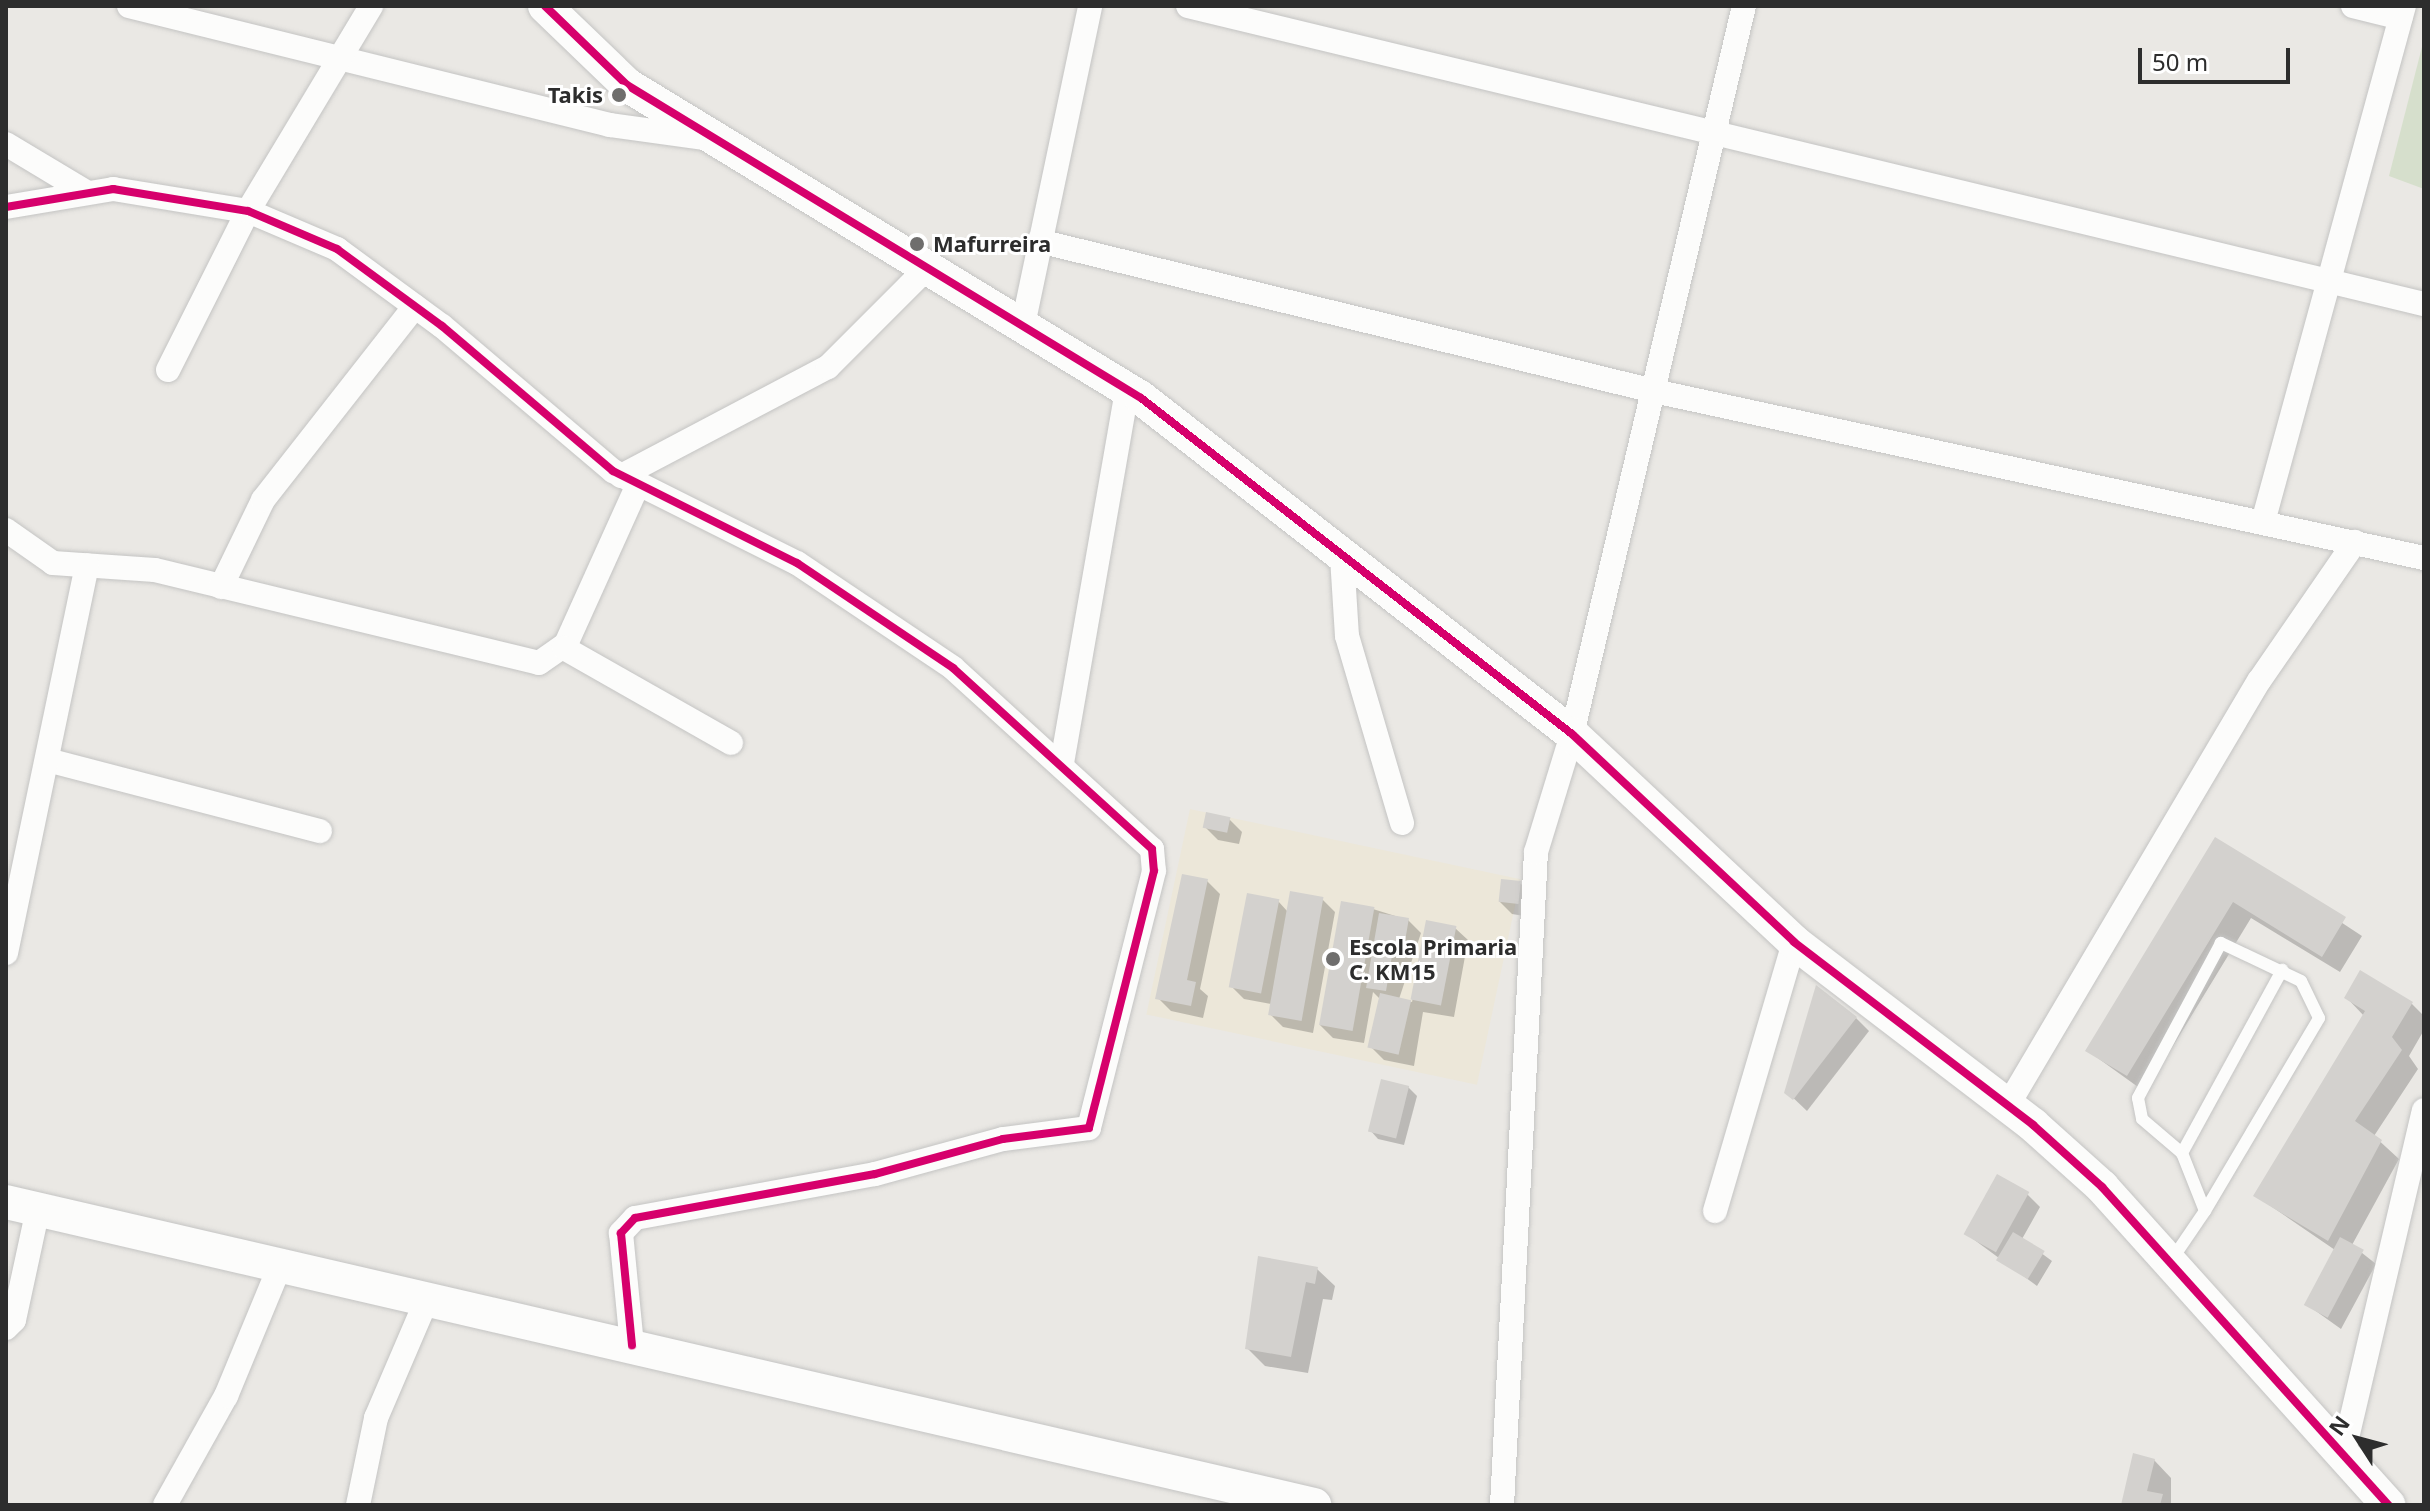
<!DOCTYPE html>
<style>
body{margin:0}
#map{position:relative;width:2430px;height:1511px;overflow:hidden;background:#eae8e4;font-family:"Noto Sans",sans-serif}
div>[style]{position:absolute}
.education>*{inset:0;background:#ece7d9;transform-origin:0 0}
.cemetery>*{inset:0;background:#d6dfcc}
.shadow>*{inset:0;background:#0003}
.building>*{inset:0;background:#d3d1ce;transform-origin:0 0}
.roads{filter:drop-shadow(0 0 2px #c4c4c3) drop-shadow(0 0 2px #c4c4c3)}
.lane>*{height:12px;margin:-6px;padding:0 6px;transform-origin:6px;border-radius:6px;background:#fcfcfb}
.street>*{height:24px;margin:-12px;padding:0 12px;transform-origin:12px;border-radius:12px;background:#fcfcfb}
.secondary>*{height:34px;margin:-17px;padding:0 17px;transform-origin:17px;border-radius:17px;background:#fcfcfb}
.cycleway>*{height:8px;margin:-4px;padding:0 4px;transform-origin:4px;border-radius:4px;background:#d6006c}
.dots>*{width:22px;height:22px;translate:-50% -50%;box-sizing:border-box;border:4px solid #fff;border-radius:50%}
span{translate:-50% -50%;white-space:nowrap;text-align:center;line-height:1.15;-webkit-text-stroke:6px #fff;paint-order:stroke}
.poi-label{font-size:22px;color:#2d2d2d;font-weight:700}
.right{translate:-100% -50%;text-align:right}
.left{translate:0 -50%;text-align:left}
.frame{position:absolute;inset:0;border:8px solid #2d2d2d;pointer-events:none}
.north{position:absolute;left:2318px;top:1399px;width:80px;height:80px;-webkit-text-stroke:6px #fff;paint-order:stroke;rotate:306deg;font-size:22px;font-weight:700;line-height:32px;text-align:center;color:#2d2d2d}
.north::after{content:'';display:block;margin:auto;width:28px;height:36px;background:#2d2d2d;clip-path:polygon(50% 0,100% 100%,50% 72%,0 100%)}
.scale{position:absolute;left:2138px;top:48px;width:152px;height:36px;box-sizing:border-box;border:4px solid #2d2d2d;border-top:0;padding-left:10px;font-size:24px;line-height:28px;white-space:nowrap;color:#2d2d2d;-webkit-text-stroke:6px #fff;paint-order:stroke}
</style>
<div id="map">
<div class="education">
<div style="left:1190px;top:809px;width:338px;height:210px;rotate:12deg"></div>
</div>
<div class="cemetery">
<div style="clip-path:polygon(2424px 39px,2424px 189px,2389px 176px)"></div>
</div>
<div class="shadow">
<div style="clip-path:polygon(1229px 819px,1242px 832px,1239px 844px,1218px 840px,1205px 827px)"></div>
<div style="clip-path:polygon(2216px 840px,2362px 936px,2340px 972px,2251px 918px,2145px 1092px,2088px 1051px)"></div>
<div style="clip-path:polygon(1207px 881px,1220px 894px,1200px 989px,1208px 996px,1203px 1018px,1171px 1011px,1158px 998px)"></div>
<div style="clip-path:polygon(1520px 883px,1533px 896px,1530px 917px,1512px 914px,1499px 901px)"></div>
<div style="clip-path:polygon(1322px 899px,1335px 912px,1313px 1033px,1283px 1027px,1270px 1014px,1271px 1004px,1244px 999px,1231px 986px,1278px 901px,1288px 912px)"></div>
<div style="clip-path:polygon(1373px 909px,1408px 920px,1421px 933px,1399px 999px,1412px 1002px,1428px 923px,1455px 928px,1468px 940px,1454px 1017px,1423px 1012px,1414px 1066px,1384px 1060px,1371px 1047px,1381px 1000px,1373px 992px,1364px 1043px,1333px 1038px,1320px 1025px)"></div>
<div style="clip-path:polygon(2346px 997px,2412px 1004px,2424px 1016px,2424px 1030px,2409px 1056px,2418px 1069px,2374px 1136px,2399px 1159px,2352px 1245px,2376px 1264px,2341px 1329px,2306px 1304px,2335px 1250px,2256px 1196px,2364px 1016px)"></div>
<div style="clip-path:polygon(1856px 1018px,1869px 1031px,1807px 1111px,1787px 1092px)"></div>
<div style="clip-path:polygon(1408px 1087px,1417px 1096px,1404px 1145px,1378px 1139px,1370px 1130px)"></div>
<div style="clip-path:polygon(2027px 1194px,2040px 1207px,2022px 1239px,2052px 1261px,2037px 1286px,1965px 1233px)"></div>
<div style="clip-path:polygon(1317px 1269px,1335px 1286px,1332px 1300px,1323px 1299px,1308px 1373px,1265px 1366px,1247px 1348px)"></div>
<div style="clip-path:polygon(2154px 1460px,2171px 1478px,2171px 1505px,2123px 1505px)"></div>
</div>
<div class="building">
<div style="left:1206px;top:812px;width:25px;height:16px;rotate:12deg"></div>
<div style="clip-path:polygon(2215px 837px,2346px 917px,2322px 957px,2233px 902px,2127px 1076px,2085px 1051px)"></div>
<div style="clip-path:polygon(1182px 874px,1208px 879px,1187px 980px,1196px 982px,1191px 1006px,1155px 999px)"></div>
<div style="left:1501px;top:879px;width:20px;height:23px;rotate:6deg"></div>
<div style="left:1290px;top:891px;width:34px;height:126px;rotate:10deg"></div>
<div style="left:1247px;top:893px;width:33px;height:96px;rotate:11deg"></div>
<div style="left:1341px;top:901px;width:34px;height:126px;rotate:10deg"></div>
<div style="clip-path:polygon(1379px 913px,1409px 918px,1404px 947px,1393px 950px,1386px 991px,1366px 988px)"></div>
<div style="left:1426px;top:920px;width:31px;height:81px;rotate:11deg"></div>
<div style="clip-path:polygon(2360px 970px,2413px 1002px,2392px 1037px,2402px 1050px,2355px 1121px,2382px 1140px,2328px 1241px,2253px 1196px,2365px 1011px,2344px 998px)"></div>
<div style="clip-path:polygon(1816px 985px,1857px 1017px,1793px 1100px,1784px 1093px)"></div>
<div style="left:1380px;top:993px;width:32px;height:56px;rotate:13deg"></div>
<div style="left:1381px;top:1079px;width:29px;height:54px;rotate:14deg"></div>
<div style="left:1997px;top:1174px;width:37px;height:69px;rotate:29deg"></div>
<div style="left:2013px;top:1232px;width:37px;height:33px;rotate:31deg"></div>
<div style="left:2340px;top:1237px;width:27px;height:77px;rotate:28deg"></div>
<div style="clip-path:polygon(1258px 1256px,1318px 1267px,1315px 1284px,1306px 1282px,1291px 1357px,1245px 1349px)"></div>
<div style="clip-path:polygon(2133px 1453px,2155px 1459px,2147px 1491px,2163px 1494px,2160px 1505px,2121px 1505px)"></div>
</div>
<div class="roads">
<div class="lane">
<div style="left:2182px;top:1153px;width:209px;rotate:-61.3deg"></div>
<div style="left:2173px;top:1258px;width:57px;rotate:-55.8deg"></div>
<div style="left:2205px;top:1211px;width:224px;rotate:-59.4deg"></div>
<div style="left:2319px;top:1018px;width:41px;rotate:-115.9deg"></div>
<div style="left:2301px;top:981px;width:89px;rotate:-154.6deg"></div>
<div style="left:2221px;top:943px;width:176px;rotate:118.2deg"></div>
<div style="left:2138px;top:1098px;width:21px;rotate:79deg"></div>
<div style="left:2142px;top:1119px;width:52px;rotate:40.4deg"></div>
<div style="left:2182px;top:1153px;width:62px;rotate:68.4deg"></div>
</div>
<div class="street">
<div style="left:129px;top:6px;width:496px;rotate:13.9deg"></div>
<div style="left:610px;top:125px;width:102px;rotate:7.9deg"></div>
<div style="left:1188px;top:6px;width:1271px;rotate:13.56deg"></div>
<div style="left:2353px;top:6px;width:49px;rotate:14deg"></div>
<div style="left:6px;top:144px;width:93px;rotate:31deg"></div>
<div style="left:6px;top:207px;width:109px;rotate:-9.5deg"></div>
<div style="left:113px;top:189px;width:137px;rotate:9.3deg"></div>
<div style="left:248px;top:211px;width:97px;rotate:23.1deg"></div>
<div style="left:337px;top:249px;width:130px;rotate:36.3deg"></div>
<div style="left:442px;top:326px;width:224px;rotate:40.3deg"></div>
<div style="left:613px;top:471px;width:206px;rotate:26.6deg"></div>
<div style="left:797px;top:563px;width:188px;rotate:33.9deg"></div>
<div style="left:953px;top:668px;width:269px;rotate:42.3deg"></div>
<div style="left:1152px;top:849px;width:22px;rotate:85deg"></div>
<div style="left:1154px;top:871px;width:265px;rotate:104.2deg"></div>
<div style="left:1089px;top:1128px;width:87px;rotate:172.7deg"></div>
<div style="left:1003px;top:1139px;width:133px;rotate:164.7deg"></div>
<div style="left:875px;top:1174px;width:244px;rotate:169.6deg"></div>
<div style="left:635px;top:1218px;width:21px;rotate:133deg"></div>
<div style="left:621px;top:1233px;width:113px;rotate:84.4deg"></div>
<div style="left:1039px;top:241px;width:633px;rotate:13.71deg"></div>
<div style="left:1654px;top:391px;width:788px;rotate:12.24deg"></div>
<div style="left:1023px;top:325px;width:326px;rotate:-78.1deg"></div>
<div style="left:168px;top:370px;width:178px;rotate:-63.3deg"></div>
<div style="left:248px;top:211px;width:239px;rotate:-59deg"></div>
<div style="left:621px;top:476px;width:234px;rotate:-27.8deg"></div>
<div style="left:828px;top:367px;width:141px;rotate:-45deg"></div>
<div style="left:2263px;top:522px;width:535px;rotate:-74.72deg"></div>
<div style="left:6px;top:530px;width:57px;rotate:35.1deg"></div>
<div style="left:53px;top:563px;width:102px;rotate:3.9deg"></div>
<div style="left:155px;top:570px;width:395px;rotate:13.6deg"></div>
<div style="left:539px;top:663px;width:33px;rotate:-35deg"></div>
<div style="left:566px;top:644px;width:172px;rotate:-65.7deg"></div>
<div style="left:1342px;top:557px;width:79px;rotate:86.4deg"></div>
<div style="left:1347px;top:636px;width:195px;rotate:73.6deg"></div>
<div style="left:221px;top:587px;width:97px;rotate:-64.2deg"></div>
<div style="left:263px;top:500px;width:246px;rotate:-51.9deg"></div>
<div style="left:564px;top:648px;width:192px;rotate:29.6deg"></div>
<div style="left:47px;top:760px;width:282px;rotate:14.6deg"></div>
<div style="left:1062px;top:763px;width:379px;rotate:-80.1deg"></div>
<div style="left:6px;top:953px;width:396px;rotate:-78.2deg"></div>
<div style="left:2008px;top:1105px;width:493px;rotate:-59.4deg"></div>
<div style="left:2259px;top:681px;width:169px;rotate:-55.4deg"></div>
<div style="left:1715px;top:1211px;width:280px;rotate:-73.6deg"></div>
<div style="left:6px;top:1328px;width:11px;rotate:-45deg"></div>
<div style="left:14px;top:1320px;width:114px;rotate:-77.8deg"></div>
<div style="left:2343px;top:1455px;width:354px;rotate:-76.8deg"></div>
<div style="left:165px;top:1505px;width:125px;rotate:-60.8deg"></div>
<div style="left:226px;top:1396px;width:144px;rotate:-67.5deg"></div>
<div style="left:358px;top:1505px;width:89px;rotate:-78.3deg"></div>
<div style="left:376px;top:1418px;width:129px;rotate:-66.8deg"></div>
<div style="left:1502px;top:1505px;width:654px;rotate:-87.02deg"></div>
<div style="left:1536px;top:852px;width:123px;rotate:-73deg"></div>
<div style="left:1572px;top:734px;width:748px;rotate:-76.71deg"></div>
</div>
<div class="secondary">
<div style="left:545px;top:6px;width:114px;rotate:43.9deg"></div>
<div style="left:627px;top:85px;width:602px;rotate:31.34deg"></div>
<div style="left:1141px;top:398px;width:546px;rotate:37.94deg"></div>
<div style="left:1572px;top:734px;width:304px;rotate:43.1deg"></div>
<div style="left:1794px;top:942px;width:301px;rotate:37.4deg"></div>
<div style="left:2033px;top:1125px;width:93px;rotate:41.9deg"></div>
<div style="left:2102px;top:1187px;width:428px;rotate:48deg"></div>
<div style="left:6px;top:1202px;width:1343px;rotate:13.04deg"></div>
</div>
</div>
<div class="cycleway">
<div style="left:545px;top:6px;width:114px;rotate:43.9deg"></div>
<div style="left:627px;top:85px;width:602px;rotate:31.34deg"></div>
<div style="left:1141px;top:398px;width:546px;rotate:37.94deg"></div>
<div style="left:1572px;top:734px;width:304px;rotate:43.1deg"></div>
<div style="left:1794px;top:942px;width:301px;rotate:37.4deg"></div>
<div style="left:2033px;top:1125px;width:93px;rotate:41.9deg"></div>
<div style="left:2102px;top:1187px;width:428px;rotate:48deg"></div>
<div style="left:6px;top:207px;width:109px;rotate:-9.5deg"></div>
<div style="left:113px;top:189px;width:137px;rotate:9.3deg"></div>
<div style="left:248px;top:211px;width:97px;rotate:23.1deg"></div>
<div style="left:337px;top:249px;width:130px;rotate:36.3deg"></div>
<div style="left:442px;top:326px;width:224px;rotate:40.3deg"></div>
<div style="left:613px;top:471px;width:206px;rotate:26.6deg"></div>
<div style="left:797px;top:563px;width:188px;rotate:33.9deg"></div>
<div style="left:953px;top:668px;width:269px;rotate:42.3deg"></div>
<div style="left:1152px;top:849px;width:22px;rotate:85deg"></div>
<div style="left:1154px;top:871px;width:265px;rotate:104.2deg"></div>
<div style="left:1089px;top:1128px;width:87px;rotate:172.7deg"></div>
<div style="left:1003px;top:1139px;width:133px;rotate:164.7deg"></div>
<div style="left:875px;top:1174px;width:244px;rotate:169.6deg"></div>
<div style="left:635px;top:1218px;width:21px;rotate:133deg"></div>
<div style="left:621px;top:1233px;width:113px;rotate:84.4deg"></div>
</div>
<div class="dots">
<div style="left:619px;top:95px;background:#6f6e6d"></div>
<div style="left:917px;top:244px;background:#6f6e6d"></div>
<div style="left:1333px;top:959px;background:#6f6e6d"></div>
</div>
<div class="poi-label">
<span class="right" style="left:603px;top:95px">Takis</span>
<span class="left" style="left:933px;top:244px">Mafurreira</span>
<span class="left" style="left:1349px;top:959px">Escola Primaria<br>C. KM15</span>
</div>
<div class="frame"></div>
<div class="north">N</div>
<div class="scale">50 m</div>
</div>
